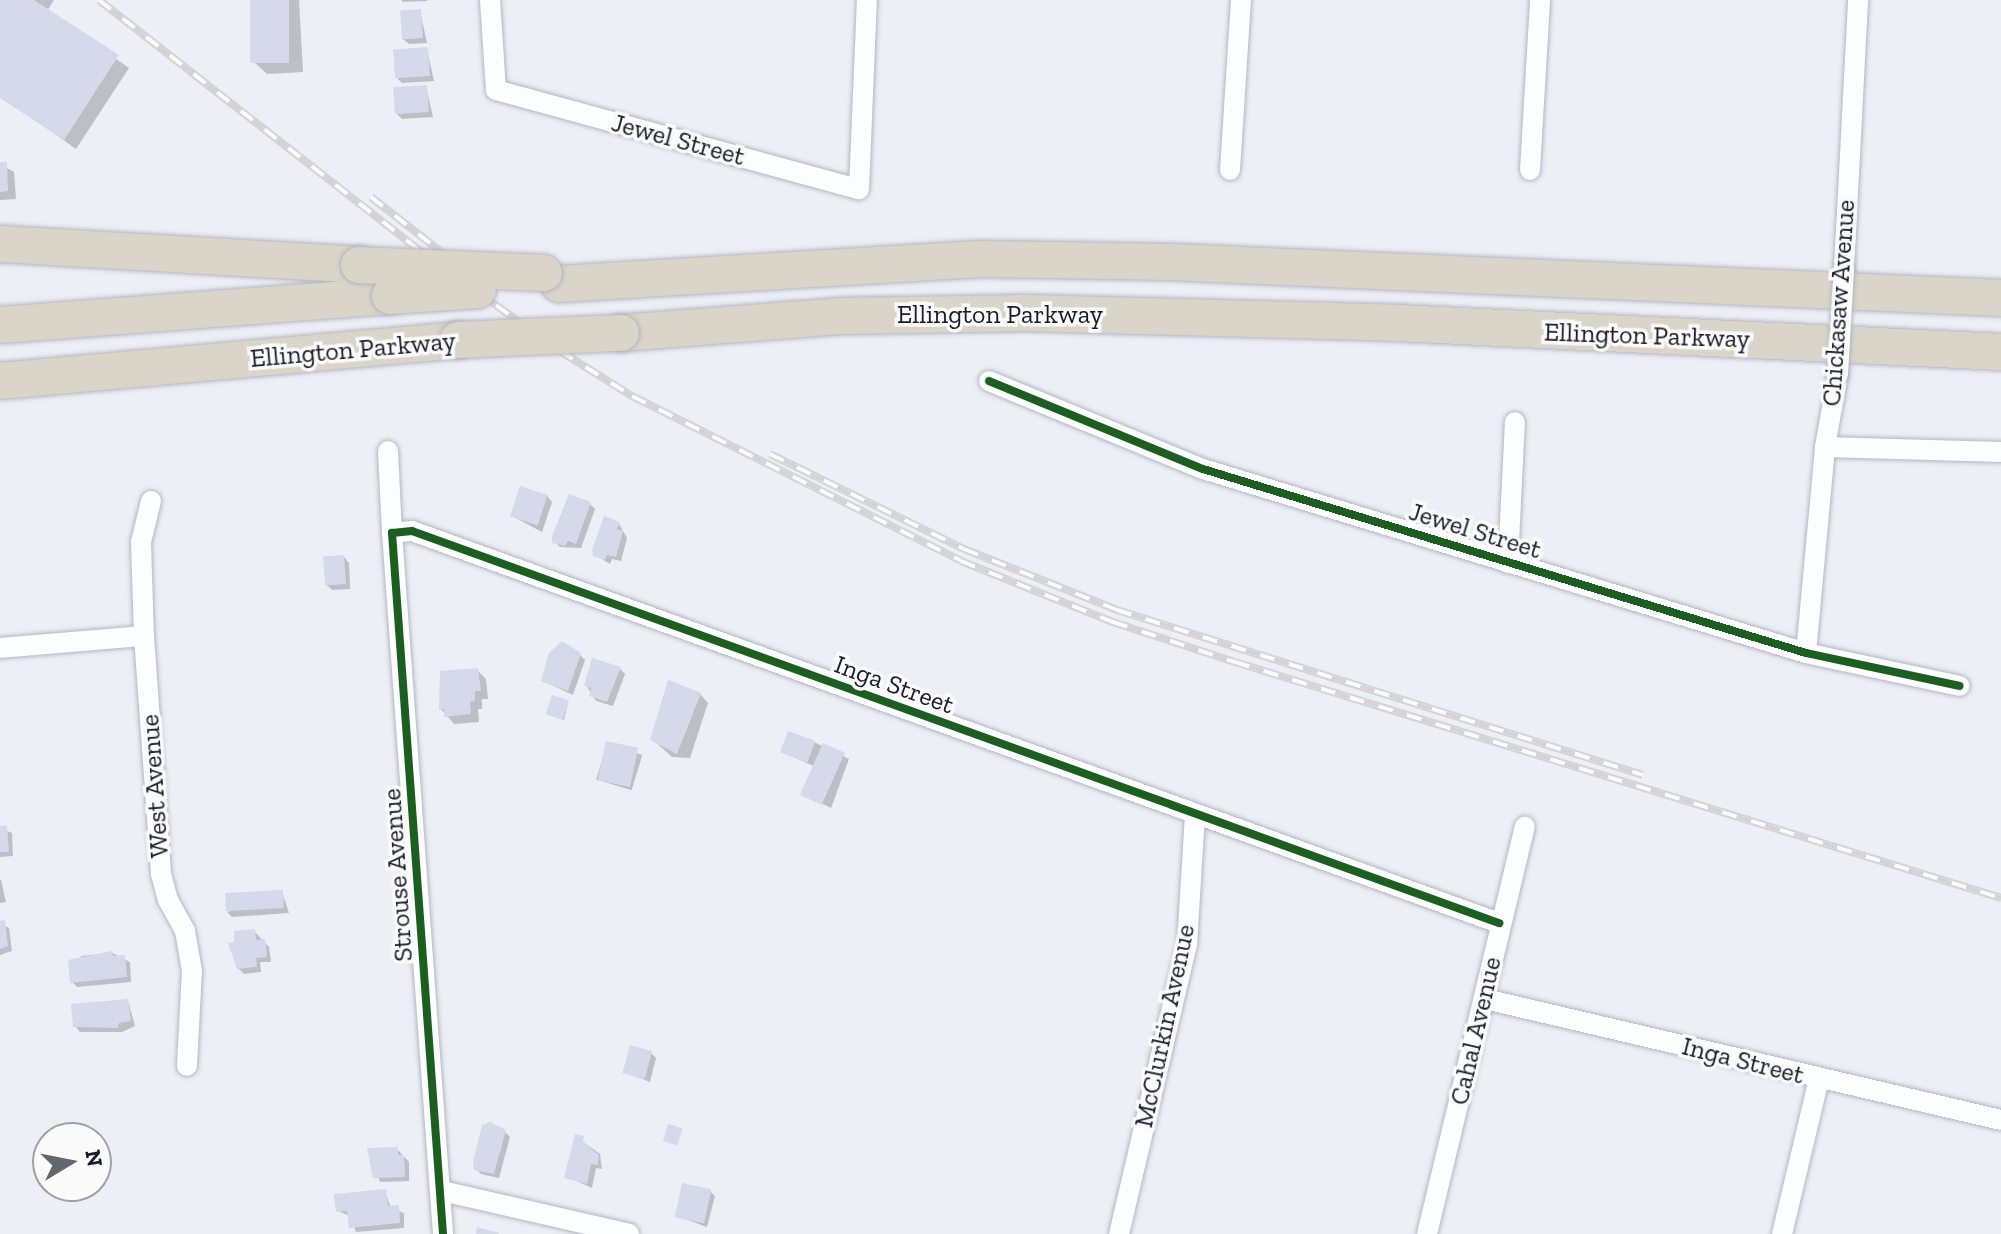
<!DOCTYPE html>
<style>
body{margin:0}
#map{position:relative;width:2001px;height:1234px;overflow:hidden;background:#edeff6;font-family:"Zilla Slab",serif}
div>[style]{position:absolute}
.shadow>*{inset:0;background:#0003;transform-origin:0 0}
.building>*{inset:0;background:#d5d9e9;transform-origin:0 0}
.roads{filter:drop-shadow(0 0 2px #b4b6c0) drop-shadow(0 0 2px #b4b6c0)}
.street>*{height:20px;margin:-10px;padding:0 10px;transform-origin:10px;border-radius:10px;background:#fcfdfe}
.highway>*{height:36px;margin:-18px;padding:0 18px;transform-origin:18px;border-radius:18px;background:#d9d5c8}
.rail>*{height:8px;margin-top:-4px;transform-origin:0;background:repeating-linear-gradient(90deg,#fafafa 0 15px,#d4d4d7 0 30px);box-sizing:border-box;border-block:2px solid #d4d4d7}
.bridges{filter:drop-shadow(0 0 2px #b4b6c0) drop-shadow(0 0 2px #b4b6c0)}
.street-bridge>*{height:20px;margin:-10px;padding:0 10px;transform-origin:10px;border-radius:10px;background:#fcfdfe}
.highway-bridge>*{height:36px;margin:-18px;padding:0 18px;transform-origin:18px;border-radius:18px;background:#d9d5c8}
.cycleway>*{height:8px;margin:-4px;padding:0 4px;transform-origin:4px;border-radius:4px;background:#1b5e20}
span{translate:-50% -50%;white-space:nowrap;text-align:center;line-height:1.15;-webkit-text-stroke:7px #fafafa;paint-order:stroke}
.street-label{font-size:26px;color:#191b27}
.north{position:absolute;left:32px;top:1122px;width:80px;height:80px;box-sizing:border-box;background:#fafafa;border:2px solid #a0a1a6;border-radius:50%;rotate:80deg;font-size:22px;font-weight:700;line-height:32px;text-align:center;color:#191b27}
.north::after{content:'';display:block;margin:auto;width:28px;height:36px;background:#63656f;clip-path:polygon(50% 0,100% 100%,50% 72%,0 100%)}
</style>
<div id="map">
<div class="shadow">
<div style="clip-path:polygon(0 0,54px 0,47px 11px,129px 68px,76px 149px,0 95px)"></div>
<div style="clip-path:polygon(252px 0,299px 0,303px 72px,267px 74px,255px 63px)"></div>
<div style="clip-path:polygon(401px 0,427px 0,427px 1px,403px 2px)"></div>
<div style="clip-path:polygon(420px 11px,427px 43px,409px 44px,403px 39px)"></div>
<div style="clip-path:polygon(427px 49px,434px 81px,402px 83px,397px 78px)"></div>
<div style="clip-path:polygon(426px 87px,433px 117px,402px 119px,397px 114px)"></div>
<div style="clip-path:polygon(0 164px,14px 172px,16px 199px,0 200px)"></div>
<div style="clip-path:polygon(547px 496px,552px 502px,542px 532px,512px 516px)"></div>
<div style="clip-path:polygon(590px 504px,595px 509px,581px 548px,560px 547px,555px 542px)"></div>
<div style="clip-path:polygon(619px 524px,627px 538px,621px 561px,612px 559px,610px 564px,595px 555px)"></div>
<div style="clip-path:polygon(344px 557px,349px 563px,350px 589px,332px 590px,327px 585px)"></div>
<div style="clip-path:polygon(579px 654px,585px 660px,573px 695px,543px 681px)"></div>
<div style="clip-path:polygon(620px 669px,625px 674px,613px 706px,596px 701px,586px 685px)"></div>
<div style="clip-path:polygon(477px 670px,486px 679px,488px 699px,482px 699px,482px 709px,478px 709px,479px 722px,454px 724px,441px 709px)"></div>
<div style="clip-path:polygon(700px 694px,708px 703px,690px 758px,672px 757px,652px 739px)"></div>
<div style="clip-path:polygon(568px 703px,564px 720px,550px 715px)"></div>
<div style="clip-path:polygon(814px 742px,849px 759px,831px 808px,806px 796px,816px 767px,784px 753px)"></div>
<div style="left:607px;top:744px;width:37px;height:37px;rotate:17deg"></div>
<div style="clip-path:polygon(0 828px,12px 833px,13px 856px,0 857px)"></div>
<div style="clip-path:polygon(0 879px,1px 880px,6px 902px,0 903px)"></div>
<div style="clip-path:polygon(282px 892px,289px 913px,232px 917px,227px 912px)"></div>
<div style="clip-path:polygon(0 923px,9px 928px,12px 951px,0 955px)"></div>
<div style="clip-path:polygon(254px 931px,269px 947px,271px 962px,260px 962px,261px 972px,244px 974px,238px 968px)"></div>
<div style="clip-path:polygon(112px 953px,130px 962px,131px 982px,77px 987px,72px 982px,81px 956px)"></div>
<div style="clip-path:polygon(128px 1001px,135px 1026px,122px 1032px,80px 1032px,75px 1026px)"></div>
<div style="clip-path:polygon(651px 1053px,656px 1058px,650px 1082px,625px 1072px)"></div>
<div style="clip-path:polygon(505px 1132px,510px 1137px,499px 1178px,481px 1174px,476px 1169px)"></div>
<div style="clip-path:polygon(576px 1137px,600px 1154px,602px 1169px,596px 1168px,592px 1188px,567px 1177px)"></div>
<div style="clip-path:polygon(397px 1149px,409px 1162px,409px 1181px,380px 1182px,369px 1150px)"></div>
<div style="clip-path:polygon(385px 1191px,391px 1208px,404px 1213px,404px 1228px,356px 1232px,350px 1216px,338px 1211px)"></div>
<div style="clip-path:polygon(710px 1191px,715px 1196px,707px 1227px,676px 1216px)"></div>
</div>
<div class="building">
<div style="clip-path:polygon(0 0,34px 0,119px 55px,64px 140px,0 98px)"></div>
<div style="left:250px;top:0;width:39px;height:63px"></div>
<div style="left:421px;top:9px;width:29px;height:21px;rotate:86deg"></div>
<div style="left:428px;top:47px;width:29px;height:35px;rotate:86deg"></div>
<div style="left:427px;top:85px;width:27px;height:34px;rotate:86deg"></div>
<div style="clip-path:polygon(0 162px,7px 162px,8px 191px,0 192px)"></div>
<div style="left:520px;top:486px;width:29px;height:32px;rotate:18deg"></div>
<div style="clip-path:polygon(569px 494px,591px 502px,576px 544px,568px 541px,565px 546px,552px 543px,552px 536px)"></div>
<div style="clip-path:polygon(604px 516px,620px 522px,617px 529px,623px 531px,616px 557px,607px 555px,605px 560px,593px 556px,592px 550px)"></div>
<div style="left:344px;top:555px;width:29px;height:21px;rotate:86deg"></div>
<div style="clip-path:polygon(562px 641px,581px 653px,568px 691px,541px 681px,549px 653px)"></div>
<div style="clip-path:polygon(592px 658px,621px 667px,607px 702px,589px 696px,591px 688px,584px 686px)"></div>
<div style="clip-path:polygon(478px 668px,481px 691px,475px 691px,475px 701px,470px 702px,471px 714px,444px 717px,444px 709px,439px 710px,440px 671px)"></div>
<div style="clip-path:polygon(668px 680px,701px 693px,677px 754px,650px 740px)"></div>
<div style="left:552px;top:695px;width:18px;height:20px;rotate:19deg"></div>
<div style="left:788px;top:731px;width:29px;height:23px;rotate:20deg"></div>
<div style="left:606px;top:741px;width:33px;height:40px;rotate:12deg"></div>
<div style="left:823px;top:743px;width:24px;height:57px;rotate:24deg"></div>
<div style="clip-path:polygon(7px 825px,9px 852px,0 852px,0 826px)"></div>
<div style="left:283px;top:890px;width:18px;height:58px;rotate:87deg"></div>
<div style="clip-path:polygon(5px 920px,8px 946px,0 949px,0 921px)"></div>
<div style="clip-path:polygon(255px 929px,256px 940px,265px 939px,267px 957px,256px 958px,257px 967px,237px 969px,228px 943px,234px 942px,234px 931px)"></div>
<div style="clip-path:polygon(112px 951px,113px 956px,125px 955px,127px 977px,70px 983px,68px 960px)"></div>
<div style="clip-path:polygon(128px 999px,131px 1021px,119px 1023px,118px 1028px,73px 1027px,71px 1004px)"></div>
<div style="left:630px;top:1045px;width:23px;height:29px;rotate:15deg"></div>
<div style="clip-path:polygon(490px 1122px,506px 1130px,494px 1174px,474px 1170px,473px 1162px,482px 1125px)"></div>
<div style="left:668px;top:1124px;width:15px;height:18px;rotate:16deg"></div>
<div style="clip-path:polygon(575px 1134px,584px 1136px,583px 1142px,599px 1155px,598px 1165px,591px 1164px,587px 1184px,564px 1178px)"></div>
<div style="clip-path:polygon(398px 1147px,398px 1155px,404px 1155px,405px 1177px,373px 1178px,367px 1148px)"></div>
<div style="left:682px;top:1183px;width:30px;height:35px;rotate:12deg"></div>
<div style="clip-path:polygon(386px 1189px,388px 1206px,399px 1205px,400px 1223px,349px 1228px,347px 1211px,336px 1212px,334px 1194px)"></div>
<div style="clip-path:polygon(477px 1227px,499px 1233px,499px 1234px,476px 1234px)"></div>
</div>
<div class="roads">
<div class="street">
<div style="left:490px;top:0;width:90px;rotate:86.2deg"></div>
<div style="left:496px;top:90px;width:376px;rotate:15.3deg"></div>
<div style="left:859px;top:189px;width:189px;rotate:-87.6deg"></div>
<div style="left:1230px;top:170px;width:170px;rotate:-86.3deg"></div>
<div style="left:1530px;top:170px;width:170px;rotate:-86.6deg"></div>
<div style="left:1844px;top:269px;width:269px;rotate:-87deg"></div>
<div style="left:989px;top:381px;width:231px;rotate:22.4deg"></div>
<div style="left:1203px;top:469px;width:630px;rotate:16.97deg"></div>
<div style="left:1806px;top:653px;width:157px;rotate:12.1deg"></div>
<div style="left:1825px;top:447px;width:176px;rotate:1.6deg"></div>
<div style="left:388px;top:451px;width:82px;rotate:87.2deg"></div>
<div style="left:151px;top:501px;width:42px;rotate:103.7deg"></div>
<div style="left:141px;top:542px;width:94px;rotate:88.2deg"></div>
<div style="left:144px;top:636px;width:239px;rotate:85.9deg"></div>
<div style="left:161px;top:874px;width:27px;rotate:75deg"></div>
<div style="left:168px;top:900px;width:35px;rotate:61deg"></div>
<div style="left:185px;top:931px;width:40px;rotate:80deg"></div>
<div style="left:192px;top:970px;width:96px;rotate:93deg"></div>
<div style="left:1508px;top:563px;width:141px;rotate:-87.2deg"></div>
<div style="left:0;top:648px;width:144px;rotate:-4.8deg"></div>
<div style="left:1806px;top:653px;width:207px;rotate:-84.7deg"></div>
<div style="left:1825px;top:447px;width:74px;rotate:-79.9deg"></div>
<div style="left:1485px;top:999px;width:530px;rotate:13.2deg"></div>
<div style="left:442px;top:1191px;width:192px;rotate:12.9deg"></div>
<div style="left:443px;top:1234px;width:703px;rotate:-94.16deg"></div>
<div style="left:392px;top:533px;width:20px;rotate:-6deg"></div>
<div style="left:412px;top:531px;width:1156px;rotate:19.83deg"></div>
<div style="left:1119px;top:1234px;width:297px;rotate:-76.8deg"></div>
<div style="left:1187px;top:945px;width:129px;rotate:-86.5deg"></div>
<div style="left:1427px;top:1234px;width:419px;rotate:-76.5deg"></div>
<div style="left:1782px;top:1234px;width:159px;rotate:-76.6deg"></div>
</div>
<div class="highway">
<div style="left:0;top:244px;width:360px;rotate:3.3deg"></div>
<div style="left:559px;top:284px;width:422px;rotate:-3.4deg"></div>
<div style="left:980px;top:259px;width:191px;rotate:0.9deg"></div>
<div style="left:1171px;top:262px;width:831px;rotate:2.48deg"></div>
<div style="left:0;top:325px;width:391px;rotate:-4.3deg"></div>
<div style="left:621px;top:333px;width:223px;rotate:-4.4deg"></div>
<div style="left:843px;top:316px;width:185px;rotate:-0.9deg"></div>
<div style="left:1028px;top:313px;width:370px;rotate:1.5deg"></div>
<div style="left:1398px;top:323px;width:604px;rotate:2.75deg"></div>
<div style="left:0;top:381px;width:460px;rotate:-5.1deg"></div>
</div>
</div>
<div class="rail">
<div style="left:99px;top:0;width:411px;rotate:38deg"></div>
<div style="left:423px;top:253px;width:168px;rotate:35.6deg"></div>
<div style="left:560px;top:351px;width:85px;rotate:32deg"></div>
<div style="left:632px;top:396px;width:368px;rotate:26.6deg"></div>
<div style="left:961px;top:561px;width:164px;rotate:21.9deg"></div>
<div style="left:1113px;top:622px;width:128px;rotate:18.2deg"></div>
<div style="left:1235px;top:662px;width:802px;rotate:17.12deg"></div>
<div style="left:371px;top:197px;width:104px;rotate:38deg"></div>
<div style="left:770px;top:454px;width:216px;rotate:26.1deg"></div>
<div style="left:964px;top:549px;width:165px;rotate:21.7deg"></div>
<div style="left:1117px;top:610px;width:551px;rotate:17.42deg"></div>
</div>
<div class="bridges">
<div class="street-bridge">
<div style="left:1838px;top:374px;width:105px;rotate:-86.7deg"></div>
</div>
<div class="highway-bridge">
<div style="left:359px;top:265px;width:185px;rotate:2.5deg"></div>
<div style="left:390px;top:296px;width:88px;rotate:-3.9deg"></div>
<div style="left:458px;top:340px;width:163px;rotate:-2.5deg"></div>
</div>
</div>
<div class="cycleway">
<div style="left:989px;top:381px;width:231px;rotate:22.4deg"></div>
<div style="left:1203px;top:469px;width:630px;rotate:16.97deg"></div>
<div style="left:1806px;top:653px;width:157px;rotate:12.1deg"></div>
<div style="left:443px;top:1234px;width:703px;rotate:-94.16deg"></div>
<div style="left:392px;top:533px;width:20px;rotate:-6deg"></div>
<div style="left:412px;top:531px;width:1156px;rotate:19.83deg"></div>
</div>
<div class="street-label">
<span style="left:678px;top:140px;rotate:15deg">Jewel Street</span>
<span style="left:1839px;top:303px;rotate:-86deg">Chickasaw Avenue</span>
<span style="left:1000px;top:315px">Ellington Parkway</span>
<span style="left:1647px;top:336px;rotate:2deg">Ellington Parkway</span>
<span style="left:353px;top:350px;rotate:-5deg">Ellington Parkway</span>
<span style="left:1475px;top:531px;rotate:17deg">Jewel Street</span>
<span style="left:894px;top:685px;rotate:20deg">Inga Street</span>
<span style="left:155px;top:786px;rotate:-94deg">West Avenue</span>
<span style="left:398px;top:875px;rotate:-94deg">Strouse Avenue</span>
<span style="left:1165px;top:1026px;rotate:-78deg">McClurkin Avenue</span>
<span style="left:1476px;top:1031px;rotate:-77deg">Cahal Avenue</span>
<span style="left:1743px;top:1061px;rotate:14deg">Inga Street</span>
</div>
<div class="north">N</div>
</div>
